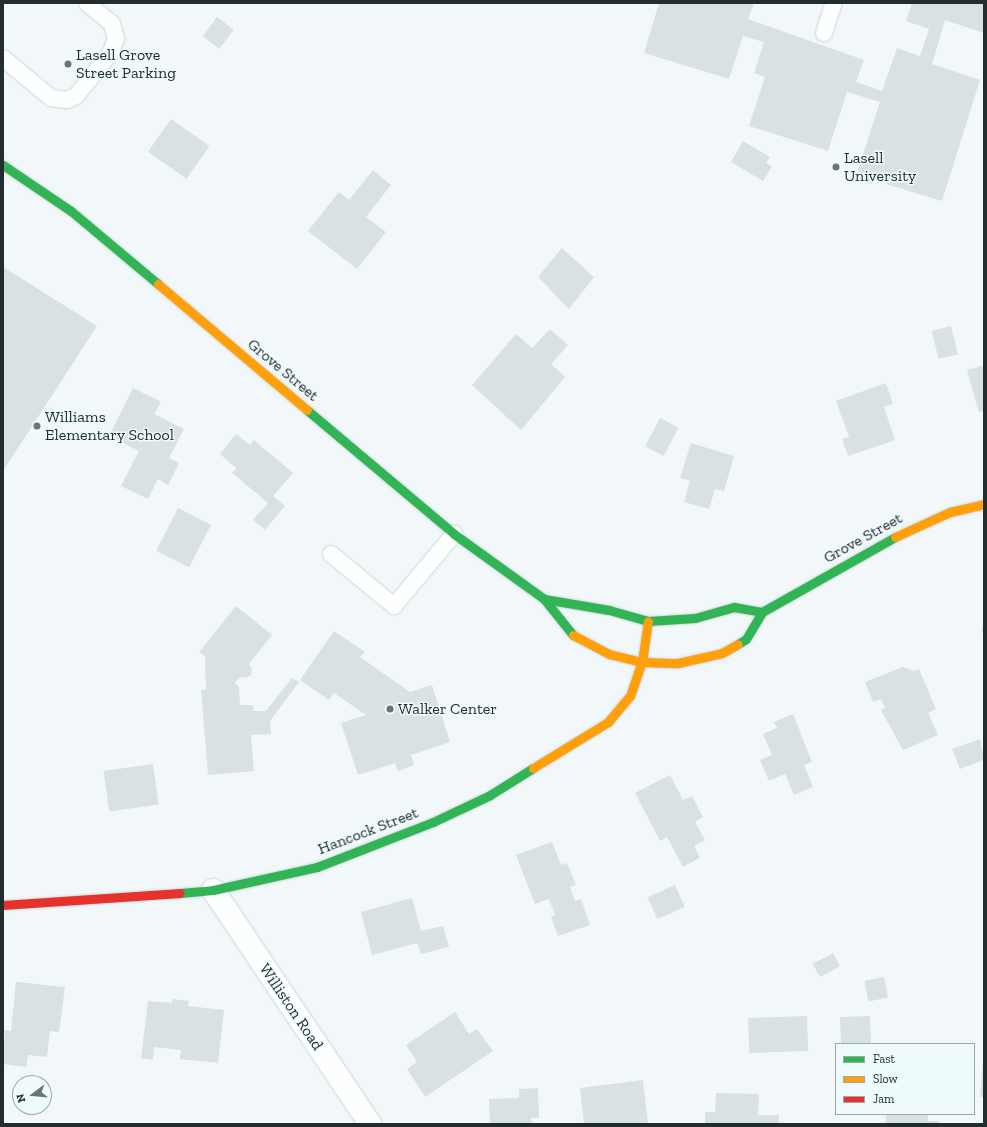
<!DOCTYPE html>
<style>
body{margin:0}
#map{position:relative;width:987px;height:1127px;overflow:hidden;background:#f2f8fa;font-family:"Zilla Slab",serif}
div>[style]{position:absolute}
.building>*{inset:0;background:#d9e1e3;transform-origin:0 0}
.roads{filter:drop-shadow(0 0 1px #ced6d8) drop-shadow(0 0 1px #ced6d8)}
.lane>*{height:16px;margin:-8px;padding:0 8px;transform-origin:8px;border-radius:8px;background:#fdfefe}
.street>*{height:22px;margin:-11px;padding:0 11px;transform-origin:11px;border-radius:11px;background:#fdfefe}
.fast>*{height:9px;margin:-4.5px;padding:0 4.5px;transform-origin:4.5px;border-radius:4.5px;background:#30b455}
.slow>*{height:9px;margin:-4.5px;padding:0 4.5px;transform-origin:4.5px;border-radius:4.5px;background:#ff9f0a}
.jam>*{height:9px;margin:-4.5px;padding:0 4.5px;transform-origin:4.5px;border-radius:4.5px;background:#e5322d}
.dots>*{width:11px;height:11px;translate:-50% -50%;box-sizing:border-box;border:2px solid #effafd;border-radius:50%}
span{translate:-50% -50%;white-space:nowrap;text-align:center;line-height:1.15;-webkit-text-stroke:3px #effafd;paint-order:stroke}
.poi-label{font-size:16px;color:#222d30}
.left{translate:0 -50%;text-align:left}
.street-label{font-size:16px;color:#222d30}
.frame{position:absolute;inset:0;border:4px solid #222d30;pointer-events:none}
.legend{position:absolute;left:835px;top:1043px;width:140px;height:72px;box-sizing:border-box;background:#effafd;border:1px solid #9da8ab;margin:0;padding:5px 7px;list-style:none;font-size:12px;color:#222d30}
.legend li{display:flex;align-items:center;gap:8px;height:20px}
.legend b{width:20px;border:1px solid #9da8ab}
.north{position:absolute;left:12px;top:1075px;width:40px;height:40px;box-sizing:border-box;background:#effafd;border:1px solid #9da8ab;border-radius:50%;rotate:254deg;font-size:11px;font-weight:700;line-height:16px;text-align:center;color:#222d30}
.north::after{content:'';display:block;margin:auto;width:14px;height:18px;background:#6b7477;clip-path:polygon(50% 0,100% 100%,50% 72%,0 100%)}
</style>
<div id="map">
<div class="building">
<div style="clip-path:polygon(659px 3px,754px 3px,748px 19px,864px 60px,856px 82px,882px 91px,897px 48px,920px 56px,929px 29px,906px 21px,912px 3px,984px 3px,984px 33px,945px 20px,932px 64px,980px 80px,942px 201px,886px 184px,889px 177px,875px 173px,872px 184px,861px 181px,858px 170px,880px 102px,847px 92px,828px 151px,749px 126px,765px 77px,754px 73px,764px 42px,743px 36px,729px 79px,644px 53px)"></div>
<div style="left:217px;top:17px;width:21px;height:24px;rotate:37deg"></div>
<div style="left:171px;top:119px;width:47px;height:40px;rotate:35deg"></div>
<div style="clip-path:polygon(743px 141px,770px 157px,766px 163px,772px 166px,763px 181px,731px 162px)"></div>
<div style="clip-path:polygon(373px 170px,391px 185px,366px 217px,386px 232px,357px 269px,308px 231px,339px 192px,349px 200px)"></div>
<div style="clip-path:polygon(562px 248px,594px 277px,569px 309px,538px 277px)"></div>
<div style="clip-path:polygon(3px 267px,97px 326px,3px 471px,4px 373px)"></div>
<div style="left:951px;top:326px;width:29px;height:20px;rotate:76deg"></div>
<div style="clip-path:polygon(550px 329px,568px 345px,551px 364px,565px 377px,521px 430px,472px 385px,516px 334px,532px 348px)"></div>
<div style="clip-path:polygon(984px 365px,984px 411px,979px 412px,967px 370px)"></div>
<div style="clip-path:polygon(886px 383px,893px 404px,884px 407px,895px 440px,848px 456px,842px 439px,849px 437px,836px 401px)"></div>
<div style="clip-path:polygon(133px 388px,161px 402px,154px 414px,184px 429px,169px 458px,179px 463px,168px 485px,158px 479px,148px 499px,121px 486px,139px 451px,109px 436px)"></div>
<div style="left:660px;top:418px;width:21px;height:32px;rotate:28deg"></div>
<div style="clip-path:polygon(236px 434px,250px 445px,254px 440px,293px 473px,273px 496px,285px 506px,265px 530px,253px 520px,268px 503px,232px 473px,236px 468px,220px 454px)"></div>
<div style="clip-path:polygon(691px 443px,734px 456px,724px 491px,715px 489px,709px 509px,684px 502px,690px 481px,680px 478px)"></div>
<div style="left:178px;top:508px;width:37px;height:48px;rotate:27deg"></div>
<div style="clip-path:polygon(236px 606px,272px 635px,249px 664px,252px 669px,251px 675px,246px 678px,240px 677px,235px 683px,239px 687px,240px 705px,253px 705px,254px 711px,266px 711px,292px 678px,299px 682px,270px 721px,271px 734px,251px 735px,254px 771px,208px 775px,201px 690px,206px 689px,205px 656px,199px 652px)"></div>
<div style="clip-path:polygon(984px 627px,984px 636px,981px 628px)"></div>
<div style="clip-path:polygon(334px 631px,365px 652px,360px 657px,410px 692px,432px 685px,450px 742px,411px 755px,414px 765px,398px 771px,395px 763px,358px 775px,341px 723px,366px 715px,334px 693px,329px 700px,300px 680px)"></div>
<div style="clip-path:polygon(903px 667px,914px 671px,919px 669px,936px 709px,928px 713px,938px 735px,903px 750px,881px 710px,885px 708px,881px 699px,873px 702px,865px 682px)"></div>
<div style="clip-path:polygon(793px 714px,812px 762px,804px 765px,813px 787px,794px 795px,785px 774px,769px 781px,760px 760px,772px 755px,763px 734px,777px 728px,774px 722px)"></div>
<div style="clip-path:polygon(980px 739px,984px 760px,960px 769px,952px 749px)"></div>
<div style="left:153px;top:764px;width:41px;height:50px;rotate:82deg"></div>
<div style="clip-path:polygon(670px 775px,683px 800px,692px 796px,703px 817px,695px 822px,705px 840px,694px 846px,700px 858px,683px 867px,667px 837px,660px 841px,635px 793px)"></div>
<div style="clip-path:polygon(552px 842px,561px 865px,567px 863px,576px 885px,570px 887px,575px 901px,581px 899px,590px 925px,558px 936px,551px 917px,555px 915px,549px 899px,535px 904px,516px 855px)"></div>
<div style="left:675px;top:885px;width:24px;height:30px;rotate:66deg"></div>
<div style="clip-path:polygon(412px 898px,421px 931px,443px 926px,449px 947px,421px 954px,417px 943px,372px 955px,361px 912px)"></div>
<div style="left:833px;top:953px;width:15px;height:23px;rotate:62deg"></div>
<div style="left:884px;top:977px;width:21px;height:20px;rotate:79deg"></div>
<div style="clip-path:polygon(16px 982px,65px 987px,59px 1032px,50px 1031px,47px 1057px,28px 1055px,26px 1067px,3px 1064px,5px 1030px,11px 1031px)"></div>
<div style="clip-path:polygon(173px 999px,189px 1001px,188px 1006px,224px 1010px,218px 1063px,180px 1059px,181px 1050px,154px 1047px,153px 1060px,141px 1058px,148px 1001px,172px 1003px)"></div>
<div style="clip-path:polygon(455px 1012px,469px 1034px,477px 1029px,493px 1051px,425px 1097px,407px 1069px,417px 1062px,406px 1045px)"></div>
<div style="left:807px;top:1016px;width:35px;height:59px;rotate:88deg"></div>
<div style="left:870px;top:1016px;width:28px;height:30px;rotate:88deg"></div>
<div style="clip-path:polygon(983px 1063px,984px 1063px,984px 1097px,980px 1097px)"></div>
<div style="clip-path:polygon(643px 1080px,648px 1124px,584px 1124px,580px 1088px)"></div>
<div style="clip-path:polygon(538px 1088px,539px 1118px,531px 1118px,532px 1124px,490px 1124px,489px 1099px,519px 1098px,519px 1089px)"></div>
<div style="clip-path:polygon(716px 1093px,759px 1094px,758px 1115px,779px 1115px,779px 1124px,705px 1124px,705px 1112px,715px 1112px)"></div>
<div style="clip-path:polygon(886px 1114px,928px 1114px,928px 1121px,939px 1121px,939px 1124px,886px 1124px)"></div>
</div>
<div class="roads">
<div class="lane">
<div style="left:824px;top:33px;width:32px;rotate:-72deg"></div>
<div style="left:3px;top:58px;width:62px;rotate:39.8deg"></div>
<div style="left:51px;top:98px;width:16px;rotate:7deg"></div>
<div style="left:67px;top:100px;width:10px;rotate:-24deg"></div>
<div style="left:76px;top:96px;width:56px;rotate:-51.5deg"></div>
<div style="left:111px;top:52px;width:15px;rotate:-70deg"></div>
<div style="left:116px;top:38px;width:15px;rotate:-106deg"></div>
<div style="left:112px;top:24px;width:33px;rotate:-140deg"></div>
<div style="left:331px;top:554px;width:82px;rotate:39.5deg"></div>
<div style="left:394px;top:606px;width:94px;rotate:-50.2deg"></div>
</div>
<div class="street">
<div style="left:213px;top:890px;width:282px;rotate:56.1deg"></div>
</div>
<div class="fast">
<div style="left:3px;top:165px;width:82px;rotate:34.1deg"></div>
<div style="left:71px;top:211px;width:114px;rotate:40deg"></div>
<div style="left:307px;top:410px;width:192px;rotate:40.1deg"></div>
<div style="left:454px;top:534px;width:111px;rotate:35.8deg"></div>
<div style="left:544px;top:599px;width:46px;rotate:51.1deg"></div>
<div style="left:544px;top:599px;width:66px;rotate:9.6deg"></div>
<div style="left:609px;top:610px;width:41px;rotate:15.8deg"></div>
<div style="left:648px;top:621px;width:47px;rotate:-3.7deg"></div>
<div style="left:695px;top:618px;width:41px;rotate:-15.8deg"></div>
<div style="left:734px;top:607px;width:28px;rotate:10deg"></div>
<div style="left:738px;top:644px;width:9px;rotate:-32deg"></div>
<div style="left:746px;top:639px;width:31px;rotate:-59deg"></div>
<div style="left:762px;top:612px;width:153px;rotate:-29.4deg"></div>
<div style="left:180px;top:893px;width:33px;rotate:-5deg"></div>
<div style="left:213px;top:890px;width:107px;rotate:-12.5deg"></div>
<div style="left:317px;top:867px;width:124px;rotate:-21.2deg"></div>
<div style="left:433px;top:822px;width:63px;rotate:-25.3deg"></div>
<div style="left:490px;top:795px;width:51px;rotate:-32.1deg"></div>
</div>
<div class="slow">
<div style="left:158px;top:284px;width:195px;rotate:40.2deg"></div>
<div style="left:895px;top:537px;width:60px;rotate:-24.4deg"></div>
<div style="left:950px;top:512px;width:35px;rotate:-13deg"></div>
<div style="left:573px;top:635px;width:41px;rotate:27.8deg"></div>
<div style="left:609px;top:654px;width:34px;rotate:14deg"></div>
<div style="left:642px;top:662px;width:36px;rotate:2deg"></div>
<div style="left:678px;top:663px;width:45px;rotate:-12.8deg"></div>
<div style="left:722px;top:653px;width:18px;rotate:-29deg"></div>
<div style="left:533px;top:768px;width:88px;rotate:-31.5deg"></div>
<div style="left:608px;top:722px;width:34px;rotate:-50deg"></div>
<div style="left:630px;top:696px;width:36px;rotate:-71deg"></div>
<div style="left:642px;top:662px;width:41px;rotate:-81.7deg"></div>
</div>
<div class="jam">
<div style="left:3px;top:905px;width:177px;rotate:-3.9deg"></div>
</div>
</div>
<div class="dots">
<div style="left:68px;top:64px;background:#6b7477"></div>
<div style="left:836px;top:167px;background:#6b7477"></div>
<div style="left:37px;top:426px;background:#6b7477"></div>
<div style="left:390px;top:709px;background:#6b7477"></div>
</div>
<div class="poi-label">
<span class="left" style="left:76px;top:64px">Lasell Grove<br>Street Parking</span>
<span class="left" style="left:844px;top:167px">Lasell<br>University</span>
<span class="left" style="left:45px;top:426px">Williams<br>Elementary School</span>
<span class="left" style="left:398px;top:709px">Walker Center</span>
</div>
<div class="street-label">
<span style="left:283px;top:370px;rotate:40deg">Grove Street</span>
<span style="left:863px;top:538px;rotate:-29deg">Grove Street</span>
<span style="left:368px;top:831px;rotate:-21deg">Hancock Street</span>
<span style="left:291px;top:1007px;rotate:56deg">Williston Road</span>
</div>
<div class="frame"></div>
<ul class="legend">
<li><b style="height:5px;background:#30b455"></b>Fast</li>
<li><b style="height:5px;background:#ff9f0a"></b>Slow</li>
<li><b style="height:5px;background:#e5322d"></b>Jam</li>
</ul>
<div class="north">N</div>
</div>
